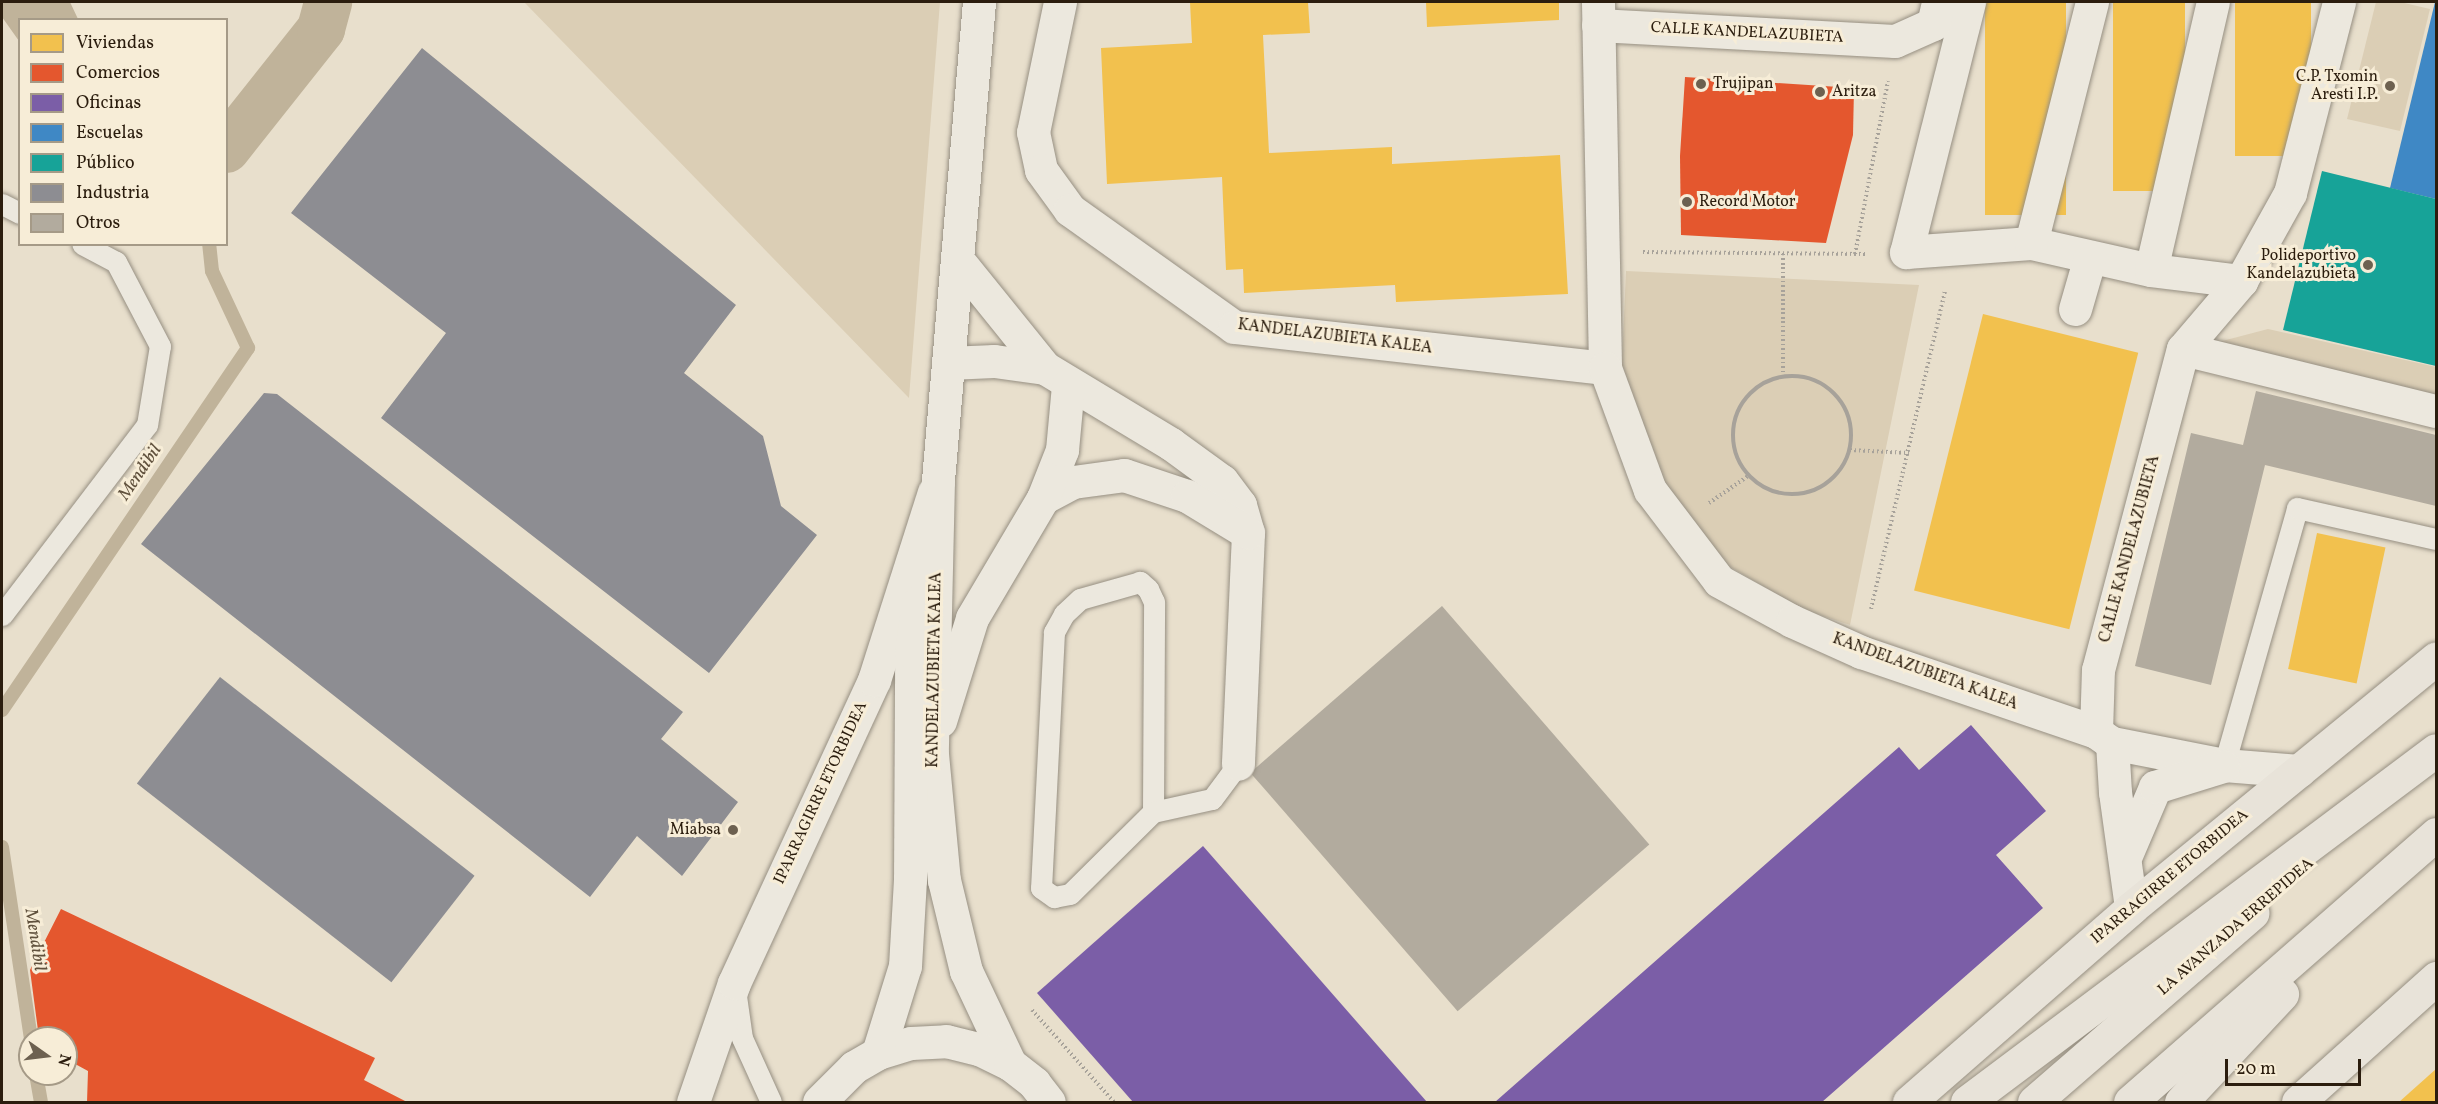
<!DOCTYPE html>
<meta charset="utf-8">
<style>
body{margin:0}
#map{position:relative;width:2438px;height:1104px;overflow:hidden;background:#e8dfcc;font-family:Vollkorn,serif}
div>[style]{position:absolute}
.green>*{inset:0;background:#dbceb5}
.water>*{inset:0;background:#c0b39a}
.homes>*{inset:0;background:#f2c14e;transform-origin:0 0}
.shops>*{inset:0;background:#e4572e}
.offices>*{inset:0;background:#7b5ea7}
.schools>*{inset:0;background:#3f88c5}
.public>*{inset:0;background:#17a398}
.industry>*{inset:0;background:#8d8d92;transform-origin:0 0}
.stream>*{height:14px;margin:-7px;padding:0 7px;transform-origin:7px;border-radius:7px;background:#c0b39a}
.canal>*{height:48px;margin:-24px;padding:0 24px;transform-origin:24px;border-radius:24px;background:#c0b39a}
.building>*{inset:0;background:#b2ab9e;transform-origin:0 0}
.path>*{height:4px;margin-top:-2px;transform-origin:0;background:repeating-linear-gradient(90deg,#a7a29a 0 1.5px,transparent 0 4.5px)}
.path>.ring{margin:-2px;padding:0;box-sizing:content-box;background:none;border:4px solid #a7a29a;border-radius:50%}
.roads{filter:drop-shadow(0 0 2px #968f82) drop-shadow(0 0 2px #968f82)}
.lane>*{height:21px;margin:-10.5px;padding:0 10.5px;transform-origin:10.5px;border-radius:10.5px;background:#ece8de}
.street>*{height:33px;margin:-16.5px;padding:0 16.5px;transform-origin:16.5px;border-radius:16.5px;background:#ece8de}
.secondary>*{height:33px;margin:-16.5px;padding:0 16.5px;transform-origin:16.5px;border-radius:16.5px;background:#ece8de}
.primary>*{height:33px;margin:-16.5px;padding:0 16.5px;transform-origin:16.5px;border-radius:16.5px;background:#e8e3d9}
.highway>*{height:33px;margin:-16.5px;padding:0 16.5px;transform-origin:16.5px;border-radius:16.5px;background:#e8e3d9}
.dots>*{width:16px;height:16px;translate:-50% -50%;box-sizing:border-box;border:3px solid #f7edd7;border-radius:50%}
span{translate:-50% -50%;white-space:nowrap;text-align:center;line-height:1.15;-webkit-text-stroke:6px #f7edd7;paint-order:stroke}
.street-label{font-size:16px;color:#2b1d0e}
.poi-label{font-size:16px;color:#2b1d0e}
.right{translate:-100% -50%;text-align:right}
.left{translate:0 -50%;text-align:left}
.water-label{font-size:18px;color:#60513d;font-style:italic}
.frame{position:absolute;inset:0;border:3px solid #2b1d0e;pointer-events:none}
.legend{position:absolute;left:18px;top:18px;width:210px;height:228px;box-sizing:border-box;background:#f7edd7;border:2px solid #a59a87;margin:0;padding:8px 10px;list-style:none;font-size:18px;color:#2b1d0e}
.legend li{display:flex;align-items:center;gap:12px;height:30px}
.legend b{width:30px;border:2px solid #a59a87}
.north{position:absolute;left:18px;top:1026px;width:60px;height:60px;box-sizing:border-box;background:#f7edd7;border:2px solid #a59a87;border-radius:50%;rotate:104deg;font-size:16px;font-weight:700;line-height:24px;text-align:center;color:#2b1d0e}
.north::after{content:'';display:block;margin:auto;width:21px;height:27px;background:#6d6150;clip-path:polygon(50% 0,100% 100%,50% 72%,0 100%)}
.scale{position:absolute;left:2225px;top:1059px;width:136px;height:27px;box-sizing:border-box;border:3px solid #2b1d0e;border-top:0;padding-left:8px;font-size:18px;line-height:21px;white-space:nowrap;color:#2b1d0e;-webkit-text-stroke:4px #f7edd7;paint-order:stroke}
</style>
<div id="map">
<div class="green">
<div style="clip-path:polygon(524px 2px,940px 2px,909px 398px)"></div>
<div style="clip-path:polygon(2376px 2px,2400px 2px,2430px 9px,2400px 131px,2347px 119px)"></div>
<div style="clip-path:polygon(1626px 271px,1919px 285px,1850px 625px,1802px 609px,1727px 565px,1659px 478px,1622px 365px)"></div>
<div style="clip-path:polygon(2268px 329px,2436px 367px,2436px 401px,2207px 345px)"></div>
</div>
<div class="water">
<div style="clip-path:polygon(2px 2px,70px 2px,78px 19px,20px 20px,19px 41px,2px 17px)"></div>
</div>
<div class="homes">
<div style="clip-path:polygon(1190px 2px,1308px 2px,1310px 33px,1263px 35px,1269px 153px,1392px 147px,1392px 164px,1560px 155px,1568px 294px,1396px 302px,1395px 285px,1244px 293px,1243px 269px,1226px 270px,1222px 177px,1107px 184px,1101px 48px,1192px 43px)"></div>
<div style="clip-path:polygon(1426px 2px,1559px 2px,1559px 20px,1427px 27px)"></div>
<div style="left:1985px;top:2px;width:81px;height:213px"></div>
<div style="left:2113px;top:2px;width:72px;height:189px"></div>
<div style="left:2235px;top:2px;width:76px;height:154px"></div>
<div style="left:1983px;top:314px;width:160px;height:285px;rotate:14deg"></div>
<div style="left:2317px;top:533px;width:70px;height:139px;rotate:12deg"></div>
<div style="clip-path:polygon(2436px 1069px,2436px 1102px,2399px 1102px)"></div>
</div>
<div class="shops">
<div style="clip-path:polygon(1685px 77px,1854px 88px,1853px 135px,1826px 243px,1681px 235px,1680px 156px)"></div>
<div style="clip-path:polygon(61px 909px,375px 1058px,364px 1080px,407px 1102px,87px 1102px,88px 1071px,66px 1059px,66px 1038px,39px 1038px,30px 970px)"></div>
</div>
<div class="offices">
<div style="clip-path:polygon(1971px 725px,2046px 811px,1996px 855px,2043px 908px,1822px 1102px,1495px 1102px,1899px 747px,1919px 770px)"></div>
<div style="clip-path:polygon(1203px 846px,1427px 1102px,1133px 1102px,1037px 993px)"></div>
</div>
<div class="schools">
<div style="clip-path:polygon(2435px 2px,2436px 2px,2436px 199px,2390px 188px)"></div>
</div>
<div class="public">
<div style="clip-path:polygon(2322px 171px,2436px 199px,2436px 366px,2283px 330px)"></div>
</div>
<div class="industry">
<div style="clip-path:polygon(422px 48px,736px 305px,684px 373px,763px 436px,781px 506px,817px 535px,709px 673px,381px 418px,446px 333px,291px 213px)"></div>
<div style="clip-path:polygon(264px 393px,277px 394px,683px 712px,661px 739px,738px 802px,682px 876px,637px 836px,590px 897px,141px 544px)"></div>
<div style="left:220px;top:677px;width:323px;height:135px;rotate:38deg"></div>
</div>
<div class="stream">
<div style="left:2px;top:710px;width:438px;rotate:-55.8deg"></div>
<div style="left:248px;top:348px;width:85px;rotate:-115.1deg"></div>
<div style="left:212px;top:271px;width:27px;rotate:-96deg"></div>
<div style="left:2px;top:847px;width:193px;rotate:81.4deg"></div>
<div style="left:36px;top:1074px;width:28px;rotate:80deg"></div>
</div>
<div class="canal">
<div style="left:226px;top:149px;width:153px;rotate:-51.6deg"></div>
<div style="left:321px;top:29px;width:28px;rotate:-75deg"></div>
</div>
<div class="building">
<div style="clip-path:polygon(2256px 391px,2436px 435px,2436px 506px,2265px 465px,2211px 685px,2135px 666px,2191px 433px,2243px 445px)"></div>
<div style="left:1442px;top:606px;width:316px;height:254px;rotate:49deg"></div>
</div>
<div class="path">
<div style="left:1643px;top:252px;width:223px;rotate:0.5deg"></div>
<div style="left:1783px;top:254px;width:122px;rotate:90deg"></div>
<div style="left:1855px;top:254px;width:176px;rotate:-79.2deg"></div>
<div class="ring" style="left:1733px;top:376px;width:114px;height:114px"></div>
<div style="left:1850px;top:450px;width:59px;rotate:2.9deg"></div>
<div style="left:1709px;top:503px;width:47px;rotate:-34.7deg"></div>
<div style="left:1871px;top:609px;width:326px;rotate:-76.9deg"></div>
<div style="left:1032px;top:1010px;width:123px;rotate:48.3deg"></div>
</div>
<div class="roads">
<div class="lane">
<div style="left:2px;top:204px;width:20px;rotate:27deg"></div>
<div style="left:2px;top:615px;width:239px;rotate:-52.7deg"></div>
<div style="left:147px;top:425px;width:80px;rotate:-80.7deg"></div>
<div style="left:160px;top:346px;width:95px;rotate:-117.6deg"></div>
<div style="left:116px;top:262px;width:38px;rotate:-152deg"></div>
<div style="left:2224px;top:765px;width:267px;rotate:-74.1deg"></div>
<div style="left:2297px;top:508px;width:142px;rotate:12.6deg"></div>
<div style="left:1153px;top:812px;width:210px;rotate:-89.7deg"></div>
<div style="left:1154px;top:602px;width:14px;rotate:-115deg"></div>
<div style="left:1148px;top:589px;width:11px;rotate:-139deg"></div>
<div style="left:1140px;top:582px;width:62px;rotate:164.2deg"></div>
<div style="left:1080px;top:599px;width:22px;rotate:137deg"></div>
<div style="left:1064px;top:614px;width:21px;rotate:119deg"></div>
<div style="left:1054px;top:632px;width:256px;rotate:92.9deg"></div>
<div style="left:1041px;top:888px;width:16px;rotate:35deg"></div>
<div style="left:1054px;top:897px;width:16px;rotate:-11deg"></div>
<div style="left:1070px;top:894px;width:117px;rotate:-44.7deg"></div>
<div style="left:1153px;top:812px;width:60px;rotate:-12.4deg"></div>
<div style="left:1212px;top:799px;width:44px;rotate:-53.4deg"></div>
<div style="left:735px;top:989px;width:49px;rotate:81.9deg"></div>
<div style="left:742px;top:1038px;width:70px;rotate:65.6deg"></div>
</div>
<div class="street">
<div style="left:1060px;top:2px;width:133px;rotate:101.7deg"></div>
<div style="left:1033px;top:132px;width:39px;rotate:78deg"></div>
<div style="left:1041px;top:170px;width:49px;rotate:54.1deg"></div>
<div style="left:1070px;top:210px;width:201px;rotate:35.5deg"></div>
<div style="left:1234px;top:327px;width:373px;rotate:6.3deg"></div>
<div style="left:1598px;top:2px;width:366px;rotate:88.9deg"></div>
<div style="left:1605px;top:368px;width:130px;rotate:69.8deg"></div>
<div style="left:1650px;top:490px;width:114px;rotate:52.8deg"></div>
<div style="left:1719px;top:581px;width:83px;rotate:28.7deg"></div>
<div style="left:1792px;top:621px;width:76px;rotate:24.2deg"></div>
<div style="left:1861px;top:652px;width:248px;rotate:18.8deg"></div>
<div style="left:2096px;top:732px;width:19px;rotate:35deg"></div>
<div style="left:2112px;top:743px;width:114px;rotate:11.1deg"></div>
<div style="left:2224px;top:765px;width:75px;rotate:4.6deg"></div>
<div style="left:1969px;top:2px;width:258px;rotate:104.1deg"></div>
<div style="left:1906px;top:252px;width:125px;rotate:-4.1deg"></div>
<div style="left:2031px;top:243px;width:123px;rotate:12.7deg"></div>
<div style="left:2151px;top:270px;width:91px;rotate:7deg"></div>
<div style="left:1598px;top:25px;width:297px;rotate:3.1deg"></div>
<div style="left:1895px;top:41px;width:42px;rotate:-24.1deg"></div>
<div style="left:1933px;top:24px;width:23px;rotate:-77deg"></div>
<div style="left:2031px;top:243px;width:249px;rotate:-75.8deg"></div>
<div style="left:957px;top:259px;width:140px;rotate:51.1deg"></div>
<div style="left:1045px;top:368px;width:147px;rotate:31.1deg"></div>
<div style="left:1171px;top:444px;width:63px;rotate:36deg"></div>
<div style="left:1222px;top:481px;width:30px;rotate:53deg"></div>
<div style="left:1240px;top:505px;width:29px;rotate:74deg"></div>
<div style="left:1248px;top:533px;width:231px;rotate:92.5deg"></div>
<div style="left:2151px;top:270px;width:275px;rotate:-77deg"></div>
<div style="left:2075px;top:309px;width:54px;rotate:-73.9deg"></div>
<div style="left:2183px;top:349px;width:260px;rotate:13.8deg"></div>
<div style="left:948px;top:363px;width:46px;rotate:-2.5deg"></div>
<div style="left:994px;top:361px;width:51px;rotate:7.8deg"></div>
<div style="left:1043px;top:498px;width:34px;rotate:-28deg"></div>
<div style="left:1073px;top:482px;width:51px;rotate:-7.8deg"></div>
<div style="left:1124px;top:475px;width:66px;rotate:18.4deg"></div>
<div style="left:1187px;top:496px;width:71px;rotate:31.2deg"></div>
<div style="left:940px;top:721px;width:108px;rotate:-72.7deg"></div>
<div style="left:972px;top:618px;width:139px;rotate:-59.4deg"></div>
<div style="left:1043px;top:498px;width:52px;rotate:-68.4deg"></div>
<div style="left:1062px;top:450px;width:65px;rotate:-84.7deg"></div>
<div style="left:2096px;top:732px;width:62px;rotate:-88.2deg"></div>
<div style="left:2098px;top:670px;width:332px;rotate:-75.2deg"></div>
<div style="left:2183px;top:349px;width:89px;rotate:-49.5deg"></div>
<div style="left:2241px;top:281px;width:101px;rotate:-60.9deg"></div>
<div style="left:2290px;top:193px;width:197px;rotate:-75.6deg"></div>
<div style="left:2112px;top:743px;width:49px;rotate:86.5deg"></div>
<div style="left:2115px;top:792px;width:117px;rotate:82.1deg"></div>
<div style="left:2126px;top:855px;width:74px;rotate:-66.9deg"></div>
<div style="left:2155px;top:787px;width:71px;rotate:-17.2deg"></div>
<div style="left:693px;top:1102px;width:126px;rotate:-71deg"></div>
<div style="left:734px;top:983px;width:334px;rotate:-65.2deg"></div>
<div style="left:874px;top:680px;width:197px;rotate:-72.3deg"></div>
</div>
<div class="secondary">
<div style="left:979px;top:2px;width:480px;rotate:94.9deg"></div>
<div style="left:938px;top:480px;width:274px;rotate:91.3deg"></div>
<div style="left:932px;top:754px;width:127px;rotate:84.6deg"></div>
<div style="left:944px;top:880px;width:94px;rotate:76.4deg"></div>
<div style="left:966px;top:971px;width:103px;rotate:64.7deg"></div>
<div style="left:878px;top:1053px;width:91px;rotate:-72.8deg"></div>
<div style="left:905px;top:966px;width:86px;rotate:-86.7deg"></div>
<div style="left:910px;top:880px;width:229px;rotate:-89.7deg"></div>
<div style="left:911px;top:651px;width:49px;rotate:-81.7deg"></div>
<div style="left:819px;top:1102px;width:49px;rotate:-45deg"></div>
<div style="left:854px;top:1067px;width:28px;rotate:-30deg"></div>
<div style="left:878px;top:1053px;width:34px;rotate:-17deg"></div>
<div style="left:911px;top:1043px;width:35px;rotate:-3deg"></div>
<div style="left:946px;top:1041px;width:34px;rotate:14deg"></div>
<div style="left:979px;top:1049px;width:34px;rotate:26deg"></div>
<div style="left:1010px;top:1064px;width:31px;rotate:38deg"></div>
<div style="left:1034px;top:1083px;width:24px;rotate:52deg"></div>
</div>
<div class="primary">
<div style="left:1909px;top:1102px;width:295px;rotate:-41.1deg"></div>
<div style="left:2131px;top:908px;width:394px;rotate:-39.3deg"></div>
<div style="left:2298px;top:1102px;width:186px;rotate:-41.9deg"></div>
</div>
<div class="highway">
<div style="left:1967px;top:1102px;width:586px;rotate:-36.89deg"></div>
<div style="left:2034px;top:1102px;width:289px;rotate:-40.9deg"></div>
<div style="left:2130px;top:1102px;width:407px;rotate:-41.2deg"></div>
<div style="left:2181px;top:1102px;width:148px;rotate:-46.9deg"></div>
</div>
</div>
<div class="dots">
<div style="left:1701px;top:84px;background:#6d6150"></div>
<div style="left:2390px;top:86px;background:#6d6150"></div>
<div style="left:1820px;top:92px;background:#6d6150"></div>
<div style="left:1687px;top:202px;background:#6d6150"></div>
<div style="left:2368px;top:265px;background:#6d6150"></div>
<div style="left:733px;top:830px;background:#6d6150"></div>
</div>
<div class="street-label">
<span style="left:1747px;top:33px;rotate:3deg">CALLE KANDELAZUBIETA</span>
<span style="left:1335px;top:337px;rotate:7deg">KANDELAZUBIETA KALEA</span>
<span style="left:2130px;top:549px;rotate:-75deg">CALLE KANDELAZUBIETA</span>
<span style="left:935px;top:670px;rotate:-89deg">KANDELAZUBIETA KALEA</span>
<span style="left:1925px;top:672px;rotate:20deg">KANDELAZUBIETA KALEA</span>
<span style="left:821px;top:793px;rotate:-65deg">IPARRAGIRRE ETORBIDEA</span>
<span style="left:2170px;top:877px;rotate:-40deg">IPARRAGIRRE ETORBIDEA</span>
<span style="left:2236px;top:927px;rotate:-41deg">LA AVANZADA ERREPIDEA</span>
</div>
<div class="poi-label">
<span class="right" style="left:2378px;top:86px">C.P. Txomin<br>Aresti I.P.</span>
<span class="left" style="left:1713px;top:84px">Trujipan</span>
<span class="left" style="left:1832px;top:92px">Aritza</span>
<span class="left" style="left:1699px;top:202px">Record Motor</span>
<span class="right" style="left:2356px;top:265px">Polideportivo<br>Kandelazubieta</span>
<span class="right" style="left:721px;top:830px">Miabsa</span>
</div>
<div class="water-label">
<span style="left:141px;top:473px;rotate:-56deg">Mendibil</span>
<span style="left:34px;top:940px;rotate:81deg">Mendibil</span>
</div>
<div class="frame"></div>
<ul class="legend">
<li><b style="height:16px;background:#f2c14e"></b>Viviendas</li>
<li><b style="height:16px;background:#e4572e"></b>Comercios</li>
<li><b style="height:16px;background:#7b5ea7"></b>Oficinas</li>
<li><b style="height:16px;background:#3f88c5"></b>Escuelas</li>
<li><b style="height:16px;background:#17a398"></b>Público</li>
<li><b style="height:16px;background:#8d8d92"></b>Industria</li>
<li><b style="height:16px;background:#b2ab9e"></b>Otros</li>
</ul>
<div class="north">N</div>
<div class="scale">20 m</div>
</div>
